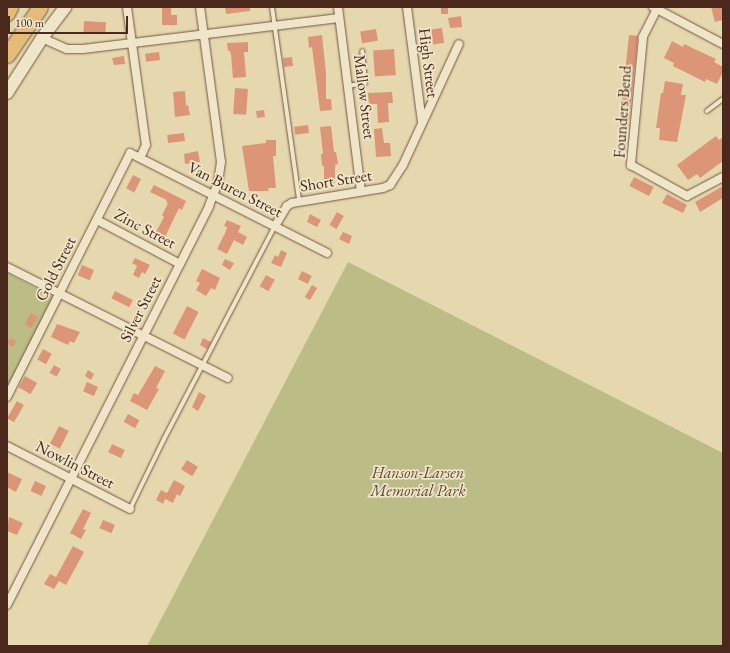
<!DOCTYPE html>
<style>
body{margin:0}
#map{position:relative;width:730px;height:653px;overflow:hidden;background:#e6d8ae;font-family:"EB Garamond",serif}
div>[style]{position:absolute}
.green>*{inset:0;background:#bcbc86}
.building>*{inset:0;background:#dc9577;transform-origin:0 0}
.roads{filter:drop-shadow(0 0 1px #715540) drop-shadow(0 0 1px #715540)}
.service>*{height:4px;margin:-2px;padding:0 2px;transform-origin:2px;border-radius:2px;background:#efe6ca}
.minor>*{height:8px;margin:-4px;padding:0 4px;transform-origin:4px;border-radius:4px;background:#efe6ca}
.secondary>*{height:12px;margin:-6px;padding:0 6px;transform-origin:6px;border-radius:6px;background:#efe6ca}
.motorway>*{height:15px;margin:-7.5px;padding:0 7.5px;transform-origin:7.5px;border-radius:7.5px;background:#e3bc77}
span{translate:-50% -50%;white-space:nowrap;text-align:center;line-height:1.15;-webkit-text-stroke:3.5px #efe6ca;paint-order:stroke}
.street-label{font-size:16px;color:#4a291c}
.park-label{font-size:16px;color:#614631;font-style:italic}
.frame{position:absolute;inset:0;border:8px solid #4a291c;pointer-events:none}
.scale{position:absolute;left:8px;top:16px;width:120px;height:18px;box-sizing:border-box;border:2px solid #4a291c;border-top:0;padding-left:5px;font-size:12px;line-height:14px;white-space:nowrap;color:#4a291c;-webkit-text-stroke:3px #efe6ca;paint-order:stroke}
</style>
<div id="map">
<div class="green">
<div style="clip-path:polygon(348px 262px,723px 453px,723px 646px,147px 646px)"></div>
<div style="clip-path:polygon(7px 273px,53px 297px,7px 389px)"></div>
</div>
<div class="building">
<div style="clip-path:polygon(162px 7px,171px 7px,171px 15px,177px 15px,177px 25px,162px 25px)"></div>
<div style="clip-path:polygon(225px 7px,250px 7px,250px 11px,226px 14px)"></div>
<div style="left:441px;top:7px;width:7px;height:7px"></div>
<div style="clip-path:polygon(711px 7px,723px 7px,723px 20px,715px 22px)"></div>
<div style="clip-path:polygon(461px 16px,462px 27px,450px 28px,448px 18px)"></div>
<div style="left:84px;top:21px;width:22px;height:12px;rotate:3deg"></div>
<div style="left:442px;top:28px;width:15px;height:11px;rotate:82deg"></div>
<div style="left:376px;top:29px;width:12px;height:16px;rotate:81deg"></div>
<div style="clip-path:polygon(322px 35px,326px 73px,326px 99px,331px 99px,332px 110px,320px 111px,312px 47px,309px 48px,308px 37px)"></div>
<div style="left:629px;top:35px;width:9px;height:95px;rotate:6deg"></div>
<div style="clip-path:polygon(672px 41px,683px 47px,684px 44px,716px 59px,714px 62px,723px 67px,723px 72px,717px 84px,706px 79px,705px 82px,673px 66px,674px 63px,664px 58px)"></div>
<div style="clip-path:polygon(248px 42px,248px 52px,244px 52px,246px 77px,233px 78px,231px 55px,230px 51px,228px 51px,227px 43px)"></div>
<div style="left:394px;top:49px;width:26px;height:21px;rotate:86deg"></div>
<div style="left:159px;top:52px;width:8px;height:14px;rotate:83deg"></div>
<div style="clip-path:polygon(124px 56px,125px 64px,114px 65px,112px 58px)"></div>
<div style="left:292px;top:57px;width:9px;height:9px;rotate:84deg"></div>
<div style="clip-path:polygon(665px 81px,683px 84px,681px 95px,686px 95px,677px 142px,659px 140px,660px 128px,656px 128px,661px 93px,663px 93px)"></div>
<div style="left:235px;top:88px;width:13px;height:26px;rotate:4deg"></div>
<div style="clip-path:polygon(185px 91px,186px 106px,188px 105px,190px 115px,175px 117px,173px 92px)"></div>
<div style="clip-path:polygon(392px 92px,393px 103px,388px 103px,389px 122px,378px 123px,377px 104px,369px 104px,368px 93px)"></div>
<div style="left:264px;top:110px;width:7px;height:8px;rotate:82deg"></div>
<div style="left:308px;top:125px;width:8px;height:14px;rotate:83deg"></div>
<div style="clip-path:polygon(331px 126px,334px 152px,336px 152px,338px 164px,335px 165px,335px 183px,327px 183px,327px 179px,324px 179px,324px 166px,322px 166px,321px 154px,323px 154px,320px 127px)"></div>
<div style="clip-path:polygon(382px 128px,384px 143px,390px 143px,391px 156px,376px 157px,374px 129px)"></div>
<div style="left:184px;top:133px;width:8px;height:17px;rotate:83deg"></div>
<div style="clip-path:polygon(716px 136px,719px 140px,723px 137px,723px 161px,700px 178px,697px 174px,688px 180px,677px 165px)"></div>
<div style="clip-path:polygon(266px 140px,276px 140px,276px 156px,273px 156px,276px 188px,268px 188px,269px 191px,249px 191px,242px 146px,266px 143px)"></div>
<div style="clip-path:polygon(198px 151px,200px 162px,185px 164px,184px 154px)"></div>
<div style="left:133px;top:175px;width:9px;height:15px;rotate:27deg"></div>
<div style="left:634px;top:177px;width:22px;height:10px;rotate:27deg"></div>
<div style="clip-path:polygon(154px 185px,186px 201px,182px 210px,179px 208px,165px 237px,156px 232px,164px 217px,162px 215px,168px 203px,166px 202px,167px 200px,150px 192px)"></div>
<div style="clip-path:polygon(723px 186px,723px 198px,700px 212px,695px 202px)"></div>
<div style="clip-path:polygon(667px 194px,687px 205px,683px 213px,662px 203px)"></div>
<div style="left:337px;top:212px;width:8px;height:15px;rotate:30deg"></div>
<div style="clip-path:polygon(310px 214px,321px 220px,317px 227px,307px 222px)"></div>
<div style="clip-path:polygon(227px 220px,241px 226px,238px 232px,247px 237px,243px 245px,234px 240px,227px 254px,217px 249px,226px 231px,227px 227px,224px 226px)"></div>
<div style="clip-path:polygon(134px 222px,141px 226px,137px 232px,130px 229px)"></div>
<div style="clip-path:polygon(343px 232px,352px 236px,349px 244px,339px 239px)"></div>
<div style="clip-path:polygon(281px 250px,287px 253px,281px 267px,271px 263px,275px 255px,278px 257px)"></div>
<div style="clip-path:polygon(135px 258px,150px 265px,145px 274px,142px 272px,139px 278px,133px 275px,137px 266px,132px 263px)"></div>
<div style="clip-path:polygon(225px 259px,234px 263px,230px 270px,222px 265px)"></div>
<div style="left:82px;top:265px;width:13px;height:11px;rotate:23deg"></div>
<div style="clip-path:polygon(202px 269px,220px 278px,215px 290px,211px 288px,206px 296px,196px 290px,200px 283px,196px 281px)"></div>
<div style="left:302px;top:271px;width:11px;height:9px;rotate:27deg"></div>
<div style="left:266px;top:275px;width:10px;height:13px;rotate:29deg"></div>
<div style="left:312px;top:285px;width:6px;height:14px;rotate:31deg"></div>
<div style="left:115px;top:291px;width:20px;height:8px;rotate:27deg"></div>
<div style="left:187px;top:306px;width:13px;height:31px;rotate:27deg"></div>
<div style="left:31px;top:313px;width:8px;height:13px;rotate:30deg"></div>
<div style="clip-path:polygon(57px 324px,80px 332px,74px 343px,70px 341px,68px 345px,51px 337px)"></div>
<div style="clip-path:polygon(10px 338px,16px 341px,13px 347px,7px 343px)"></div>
<div style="clip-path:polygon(203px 338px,211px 342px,207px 349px,200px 345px)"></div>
<div style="left:43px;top:349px;width:10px;height:12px;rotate:29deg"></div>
<div style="left:54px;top:365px;width:8px;height:9px;rotate:30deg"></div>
<div style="clip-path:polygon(155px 366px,165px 371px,156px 388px,159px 389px,147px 410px,130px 401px,134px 393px,138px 395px)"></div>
<div style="clip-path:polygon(88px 370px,94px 374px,91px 380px,85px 376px)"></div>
<div style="left:25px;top:376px;width:14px;height:13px;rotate:30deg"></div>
<div style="left:87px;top:382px;width:12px;height:10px;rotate:24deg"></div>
<div style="clip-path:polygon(199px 392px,206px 396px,198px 411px,192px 407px)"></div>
<div style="left:17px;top:401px;width:8px;height:20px;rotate:30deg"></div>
<div style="left:128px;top:414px;width:13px;height:9px;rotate:29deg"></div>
<div style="left:59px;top:426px;width:11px;height:20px;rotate:27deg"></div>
<div style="left:112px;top:444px;width:14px;height:9px;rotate:25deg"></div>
<div style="left:187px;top:460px;width:13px;height:11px;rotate:32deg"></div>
<div style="clip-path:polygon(7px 472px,22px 479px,16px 492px,7px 487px)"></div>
<div style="clip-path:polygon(174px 480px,185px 486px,180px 496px,177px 494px,173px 503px,165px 499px,163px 504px,156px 500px,161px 490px,167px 493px)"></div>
<div style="left:35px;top:481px;width:12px;height:11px;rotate:24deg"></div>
<div style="clip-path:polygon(83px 509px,91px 513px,83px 529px,86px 530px,81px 539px,70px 533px)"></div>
<div style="clip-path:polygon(9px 517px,23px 523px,17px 535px,7px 531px)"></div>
<div style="left:103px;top:520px;width:13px;height:9px;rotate:23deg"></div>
<div style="clip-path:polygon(73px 546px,84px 552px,66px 585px,59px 581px,54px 589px,44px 584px,50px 574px,56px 577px)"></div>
</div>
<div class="roads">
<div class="service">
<div style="left:272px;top:7px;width:195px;rotate:82deg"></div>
<div style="left:348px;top:86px;width:17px;rotate:-10deg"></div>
<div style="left:365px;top:83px;width:32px;rotate:-95deg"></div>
<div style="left:707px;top:111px;width:20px;rotate:-37deg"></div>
<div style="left:130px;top:509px;width:78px;rotate:-64.1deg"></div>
<div style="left:164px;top:439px;width:240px;rotate:-62.5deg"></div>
</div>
<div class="minor">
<div style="left:127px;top:7px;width:139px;rotate:82.2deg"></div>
<div style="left:146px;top:145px;width:14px;rotate:115deg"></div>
<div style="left:338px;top:7px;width:185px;rotate:82.9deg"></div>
<div style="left:407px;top:7px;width:116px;rotate:82.6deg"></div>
<div style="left:653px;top:7px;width:79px;rotate:27.9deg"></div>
<div style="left:658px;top:7px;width:34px;rotate:117deg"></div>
<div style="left:643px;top:37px;width:129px;rotate:95.4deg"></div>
<div style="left:631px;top:165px;width:64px;rotate:29deg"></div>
<div style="left:687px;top:196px;width:41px;rotate:-27.8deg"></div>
<div style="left:42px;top:38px;width:27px;rotate:24deg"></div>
<div style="left:67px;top:49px;width:16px"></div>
<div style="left:83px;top:49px;width:258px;rotate:-6.9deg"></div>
<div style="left:97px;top:220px;width:94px;rotate:27.9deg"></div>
<div style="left:275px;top:226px;width:23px;rotate:-59deg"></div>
<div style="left:287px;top:206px;width:6px;rotate:-31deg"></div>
<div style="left:292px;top:203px;width:92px;rotate:-9.4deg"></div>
<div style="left:383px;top:188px;width:8px;rotate:-23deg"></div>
<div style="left:390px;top:185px;width:24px;rotate:-57deg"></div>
<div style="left:403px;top:165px;width:133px;rotate:-65.2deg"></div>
<div style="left:7px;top:267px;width:247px;rotate:26.7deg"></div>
<div style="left:7px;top:397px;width:273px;rotate:-63.2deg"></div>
<div style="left:130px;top:153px;width:221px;rotate:26.9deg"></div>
<div style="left:7px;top:446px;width:138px;rotate:27.1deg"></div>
<div style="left:7px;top:605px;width:447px;rotate:-63.1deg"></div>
<div style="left:209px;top:206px;width:25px;rotate:-69deg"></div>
<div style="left:218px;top:183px;width:21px;rotate:-82deg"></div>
<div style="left:221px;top:162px;width:156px;rotate:-97.7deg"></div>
</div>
<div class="secondary">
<div style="left:7px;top:93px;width:65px;rotate:-57.5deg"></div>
<div style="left:42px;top:38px;width:39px;rotate:-53deg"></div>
</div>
<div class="motorway">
<div style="left:7px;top:13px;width:7px;rotate:-63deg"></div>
<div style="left:7px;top:55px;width:58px;rotate:-55.5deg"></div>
</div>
</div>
<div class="street-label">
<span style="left:428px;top:63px;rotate:83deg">High Street</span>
<span style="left:364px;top:97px;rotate:83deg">Mallow Street</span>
<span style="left:623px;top:112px;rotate:-86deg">Founders Bend</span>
<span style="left:336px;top:181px;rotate:-9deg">Short Street</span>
<span style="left:235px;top:190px;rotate:27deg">Van Buren Street</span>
<span style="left:145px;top:229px;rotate:28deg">Zinc Street</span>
<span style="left:56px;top:269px;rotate:-63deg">Gold Street</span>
<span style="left:141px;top:309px;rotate:-63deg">Silver Street</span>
<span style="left:75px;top:465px;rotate:27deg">Nowlin Street</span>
</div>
<div class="park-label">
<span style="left:418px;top:482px">Hanson-Larsen<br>Memorial Park</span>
</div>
<div class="frame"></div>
<div class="scale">100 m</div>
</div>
